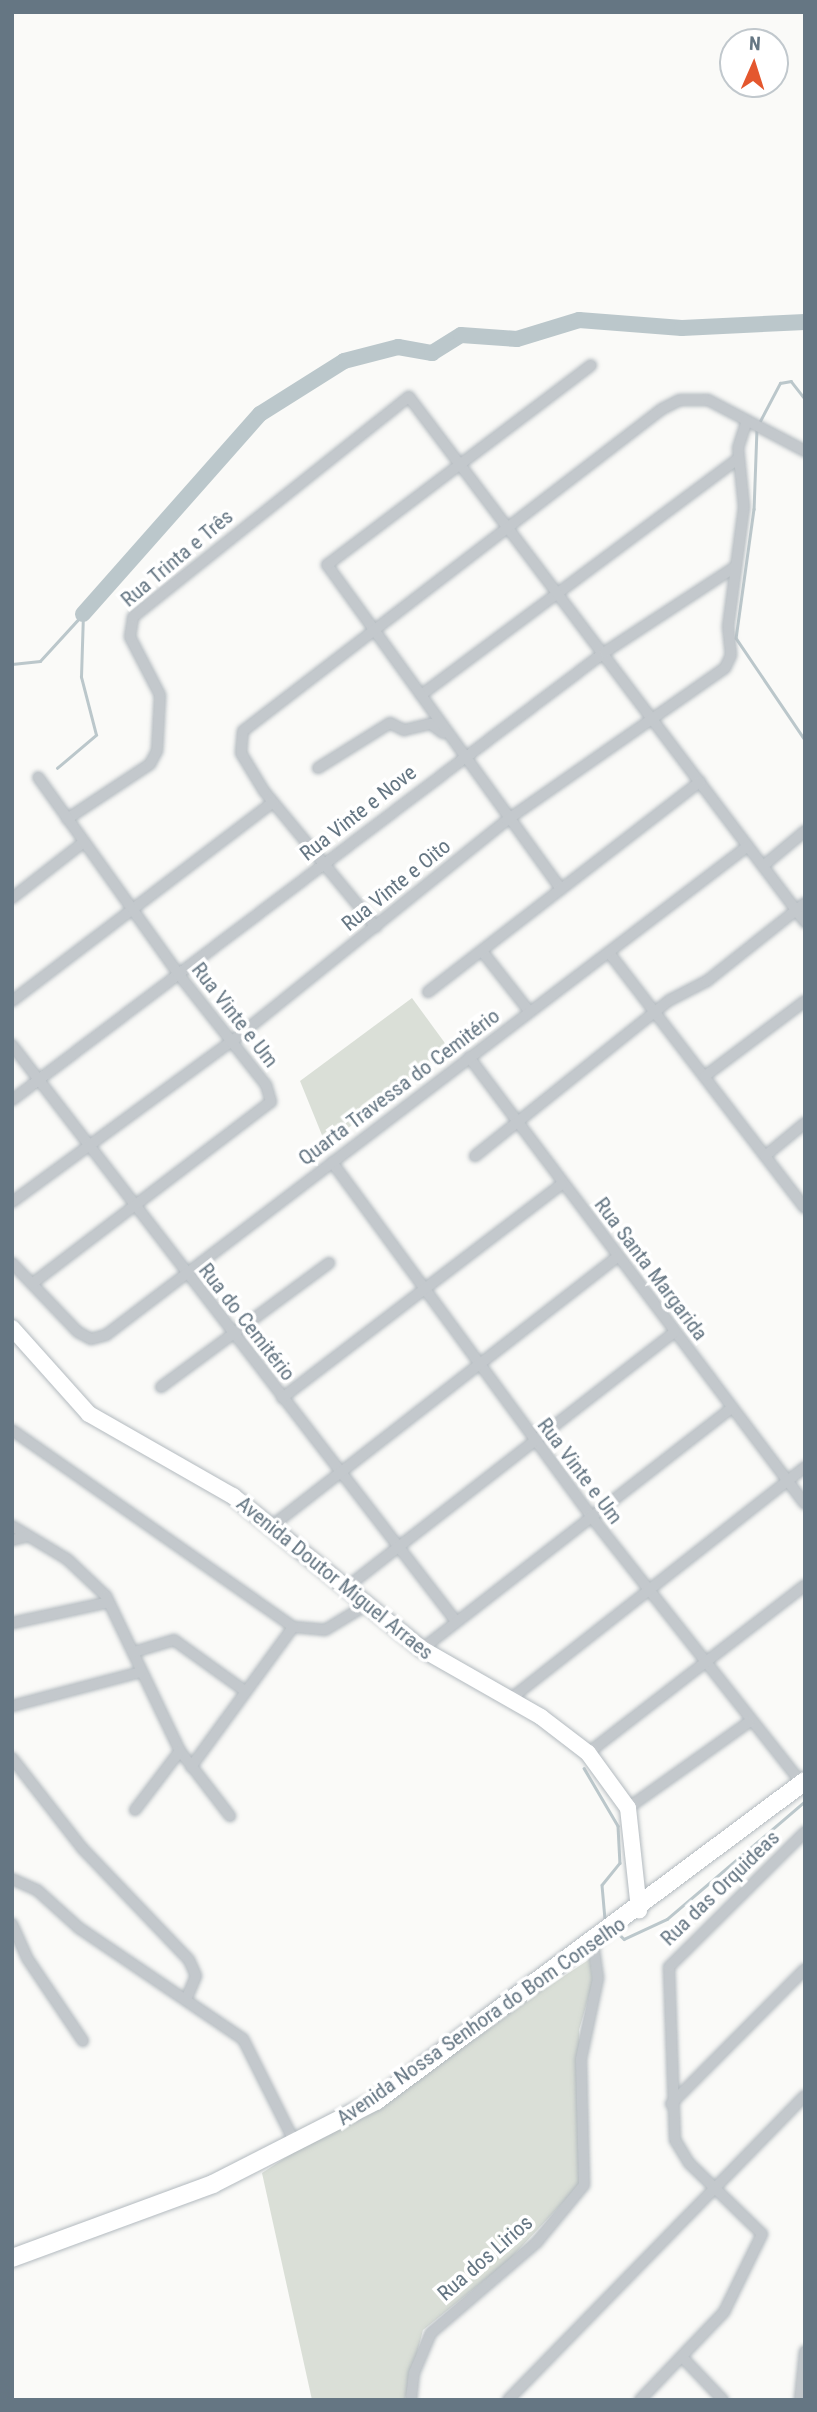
<!DOCTYPE html>
<meta charset="utf-8">
<style>
body{margin:0}
#map{position:relative;width:817px;height:2412px;overflow:hidden;background:#fafaf8;font-family:"Roboto Condensed",sans-serif}
div>[style]{position:absolute}
.green>*{inset:0;background:#dadfd7}
.stream>*{height:2.5px;margin:-1.25px;padding:0 1.25px;transform-origin:1.25px;border-radius:1.25px;background:#bbc7cb}
.river>*{height:16px;margin:-8px;padding:0 8px;transform-origin:8px;border-radius:8px;background:#bbc7cb}
.roads{filter:drop-shadow(0 0 2px #b3babf) drop-shadow(0 0 2px #b3babf)}
.street>*{height:10px;margin:-5px;padding:0 5px;transform-origin:5px;border-radius:5px;background:#c3c8cc}
.secondary>*{height:16px;margin:-8px;padding:0 8px;transform-origin:8px;border-radius:8px;background:#fff}
.primary>*{height:18px;margin:-9px;padding:0 9px;transform-origin:9px;border-radius:9px;background:#fff}
span{translate:-50% -50%;white-space:nowrap;text-align:center;line-height:1.15;-webkit-text-stroke:7px #fff;paint-order:stroke}
.street-label{font-size:21px;color:#657683}
.frame{position:absolute;inset:0;border:14px solid #657683;pointer-events:none}
.north{position:absolute;left:719px;top:28px;width:70px;height:70px;box-sizing:border-box;background:#fff;border:2px solid #c1c8cd;border-radius:50%;rotate:3deg;font-size:19px;font-weight:700;line-height:28px;text-align:center;color:#657683}
.north::after{content:'';display:block;margin:auto;width:24px;height:32px;background:#e4572e;clip-path:polygon(50% 0,100% 100%,50% 72%,0 100%)}
</style>
<div id="map">
<div class="green">
<div style="clip-path:polygon(412px 998px,450px 1050px,326px 1145px,300px 1081px)"></div>
<div style="clip-path:polygon(590px 1959px,593px 1982px,579px 2030px,585px 2179px,507px 2262px,423px 2330px,405px 2399px,312px 2400px,262px 2173px)"></div>
</div>
<div class="stream">
<div style="left:759px;top:423px;width:45px;rotate:-62.3deg"></div>
<div style="left:780px;top:383px;width:11px;rotate:-10deg"></div>
<div style="left:791px;top:381px;width:23px;rotate:52deg"></div>
<div style="left:757px;top:429px;width:80px;rotate:92.1deg"></div>
<div style="left:754px;top:509px;width:130px;rotate:97.9deg"></div>
<div style="left:736px;top:638px;width:123px;rotate:55.9deg"></div>
<div style="left:12px;top:664px;width:28px;rotate:-6deg"></div>
<div style="left:40px;top:661px;width:64px;rotate:-47.5deg"></div>
<div style="left:57px;top:768px;width:51px;rotate:-40.2deg"></div>
<div style="left:96px;top:735px;width:60px;rotate:-104.5deg"></div>
<div style="left:81px;top:677px;width:63px;rotate:-88.2deg"></div>
<div style="left:584px;top:1768px;width:67px;rotate:59.6deg"></div>
<div style="left:618px;top:1826px;width:37px;rotate:87deg"></div>
<div style="left:620px;top:1863px;width:28px;rotate:129deg"></div>
<div style="left:602px;top:1885px;width:33px;rotate:85deg"></div>
<div style="left:619px;top:1934px;width:7px;rotate:45deg"></div>
<div style="left:624px;top:1939px;width:47px;rotate:-24.9deg"></div>
<div style="left:667px;top:1919px;width:182px;rotate:-40.5deg"></div>
</div>
<div class="river">
<div style="left:83px;top:614px;width:267px;rotate:-48.5deg"></div>
<div style="left:260px;top:414px;width:99px;rotate:-32.2deg"></div>
<div style="left:344px;top:361px;width:56px;rotate:-14.5deg"></div>
<div style="left:398px;top:347px;width:35px;rotate:10deg"></div>
<div style="left:432px;top:353px;width:34px;rotate:-32deg"></div>
<div style="left:461px;top:335px;width:56px;rotate:4.1deg"></div>
<div style="left:517px;top:339px;width:65px;rotate:-17deg"></div>
<div style="left:579px;top:320px;width:103px;rotate:4.4deg"></div>
<div style="left:682px;top:328px;width:123px;rotate:-2.8deg"></div>
</div>
<div class="roads">
<div class="street">
<div style="left:421px;top:695px;width:395px;rotate:-36.7deg"></div>
<div style="left:318px;top:768px;width:85px;rotate:-32deg"></div>
<div style="left:390px;top:723px;width:16px;rotate:27deg"></div>
<div style="left:404px;top:730px;width:28px;rotate:-13deg"></div>
<div style="left:431px;top:724px;width:15px;rotate:37deg"></div>
<div style="left:67px;top:819px;width:100px;rotate:-33.5deg"></div>
<div style="left:150px;top:764px;width:15px;rotate:-62deg"></div>
<div style="left:157px;top:751px;width:56px;rotate:-86.9deg"></div>
<div style="left:160px;top:695px;width:65px;rotate:-117.3deg"></div>
<div style="left:130px;top:637px;width:20px;rotate:-81deg"></div>
<div style="left:133px;top:617px;width:353px;rotate:-38.6deg"></div>
<div style="left:409px;top:397px;width:658px;rotate:52.97deg"></div>
<div style="left:763px;top:866px;width:55px;rotate:-39.8deg"></div>
<div style="left:561px;top:889px;width:400px;rotate:-125.8deg"></div>
<div style="left:327px;top:565px;width:331px;rotate:-37.1deg"></div>
<div style="left:12px;top:898px;width:91px;rotate:-37.9deg"></div>
<div style="left:376px;top:927px;width:176px;rotate:-129.5deg"></div>
<div style="left:264px;top:791px;width:44px;rotate:-121.2deg"></div>
<div style="left:241px;top:753px;width:22px;rotate:-85deg"></div>
<div style="left:243px;top:731px;width:528px;rotate:-37.54deg"></div>
<div style="left:662px;top:409px;width:20px;rotate:-27deg"></div>
<div style="left:680px;top:400px;width:28px"></div>
<div style="left:708px;top:400px;width:110px;rotate:27.7deg"></div>
<div style="left:482px;top:951px;width:76px;rotate:51.9deg"></div>
<div style="left:610px;top:954px;width:320px;rotate:52.5deg"></div>
<div style="left:428px;top:992px;width:344px;rotate:-37.7deg"></div>
<div style="left:12px;top:1001px;width:328px;rotate:-37.3deg"></div>
<div style="left:12px;top:1045px;width:726px;rotate:52.39deg"></div>
<div style="left:469px;top:1057px;width:559px;rotate:53.07deg"></div>
<div style="left:705px;top:1076px;width:125px;rotate:-36.9deg"></div>
<div style="left:12px;top:1100px;width:743px;rotate:-37.07deg"></div>
<div style="left:605px;top:652px;width:155px;rotate:-33.2deg"></div>
<div style="left:475px;top:1156px;width:250px;rotate:-38.7deg"></div>
<div style="left:670px;top:1000px;width:42px;rotate:-27.2deg"></div>
<div style="left:707px;top:981px;width:125px;rotate:-38.5deg"></div>
<div style="left:765px;top:1156px;width:52px;rotate:-39.5deg"></div>
<div style="left:332px;top:1162px;width:437px;rotate:53.8deg"></div>
<div style="left:590px;top:1515px;width:342px;rotate:51.7deg"></div>
<div style="left:12px;top:1202px;width:271px;rotate:-36.2deg"></div>
<div style="left:231px;top:1042px;width:354px;rotate:-38.8deg"></div>
<div style="left:507px;top:820px;width:266px;rotate:-34.9deg"></div>
<div style="left:725px;top:668px;width:14px;rotate:-65deg"></div>
<div style="left:731px;top:655px;width:28px;rotate:-96deg"></div>
<div style="left:728px;top:627px;width:121px;rotate:-82.4deg"></div>
<div style="left:744px;top:507px;width:59px;rotate:-95.8deg"></div>
<div style="left:738px;top:448px;width:29px;rotate:-72deg"></div>
<div style="left:12px;top:1263px;width:95px;rotate:46.3deg"></div>
<div style="left:78px;top:1332px;width:15px;rotate:28deg"></div>
<div style="left:91px;top:1339px;width:16px;rotate:-15deg"></div>
<div style="left:106px;top:1335px;width:807px;rotate:-37.3deg"></div>
<div style="left:33px;top:1283px;width:299px;rotate:-37.3deg"></div>
<div style="left:271px;top:1102px;width:18px;rotate:-106deg"></div>
<div style="left:266px;top:1085px;width:139px;rotate:-128.3deg"></div>
<div style="left:180px;top:976px;width:244px;rotate:-125.5deg"></div>
<div style="left:161px;top:1387px;width:209px;rotate:-36.4deg"></div>
<div style="left:282px;top:1398px;width:352px;rotate:-37.4deg"></div>
<div style="left:12px;top:1430px;width:343px;rotate:35deg"></div>
<div style="left:293px;top:1627px;width:32px;rotate:5deg"></div>
<div style="left:325px;top:1630px;width:50px;rotate:-31.2deg"></div>
<div style="left:273px;top:1525px;width:437px;rotate:-37.9deg"></div>
<div style="left:12px;top:1526px;width:64px;rotate:31deg"></div>
<div style="left:67px;top:1559px;width:54px;rotate:43.5deg"></div>
<div style="left:106px;top:1596px;width:172px;rotate:64.5deg"></div>
<div style="left:180px;top:1751px;width:82px;rotate:52.4deg"></div>
<div style="left:12px;top:1540px;width:16px;rotate:-14deg"></div>
<div style="left:347px;top:1587px;width:415px;rotate:-37.9deg"></div>
<div style="left:12px;top:1623px;width:99px;rotate:-12.2deg"></div>
<div style="left:422px;top:1649px;width:393px;rotate:-37.9deg"></div>
<div style="left:134px;top:1652px;width:42px;rotate:-16.7deg"></div>
<div style="left:174px;top:1640px;width:87px;rotate:35.7deg"></div>
<div style="left:509px;top:1700px;width:377px;rotate:-38.2deg"></div>
<div style="left:12px;top:1706px;width:133px;rotate:-14.8deg"></div>
<div style="left:588px;top:1753px;width:274px;rotate:-37.7deg"></div>
<div style="left:12px;top:1758px;width:114px;rotate:52.1deg"></div>
<div style="left:82px;top:1848px;width:155px;rotate:46.3deg"></div>
<div style="left:189px;top:1960px;width:17px;rotate:66deg"></div>
<div style="left:196px;top:1976px;width:23px;rotate:113deg"></div>
<div style="left:191px;top:1767px;width:173px;rotate:-53.9deg"></div>
<div style="left:628px;top:1808px;width:148px;rotate:-35.4deg"></div>
<div style="left:135px;top:1810px;width:74px;rotate:-52.7deg"></div>
<div style="left:12px;top:1879px;width:27px;rotate:24deg"></div>
<div style="left:37px;top:1890px;width:57px;rotate:42.1deg"></div>
<div style="left:79px;top:1928px;width:198px;rotate:34.1deg"></div>
<div style="left:243px;top:2039px;width:119px;rotate:63.4deg"></div>
<div style="left:12px;top:1924px;width:37px;rotate:66deg"></div>
<div style="left:27px;top:1958px;width:100px;rotate:56deg"></div>
<div style="left:671px;top:2104px;width:190px;rotate:-45.2deg"></div>
<div style="left:683px;top:2358px;width:58px;rotate:46.4deg"></div>
<div style="left:411px;top:2400px;width:27px;rotate:-84deg"></div>
<div style="left:414px;top:2373px;width:43px;rotate:-67deg"></div>
<div style="left:431px;top:2333px;width:140px;rotate:-40.6deg"></div>
<div style="left:537px;top:2242px;width:74px;rotate:-50.5deg"></div>
<div style="left:584px;top:2185px;width:126px;rotate:-91.4deg"></div>
<div style="left:581px;top:2059px;width:83px;rotate:-78.1deg"></div>
<div style="left:598px;top:1978px;width:35px;rotate:-98deg"></div>
<div style="left:508px;top:2400px;width:425px;rotate:-45.7deg"></div>
<div style="left:640px;top:2400px;width:122px;rotate:-46.3deg"></div>
<div style="left:724px;top:2312px;width:87px;rotate:-64deg"></div>
<div style="left:762px;top:2234px;width:102px;rotate:-135.8deg"></div>
<div style="left:689px;top:2163px;width:27px;rotate:-121deg"></div>
<div style="left:675px;top:2140px;width:173px;rotate:-92deg"></div>
<div style="left:669px;top:1967px;width:192px;rotate:-44.8deg"></div>
<div style="left:800px;top:2400px;width:49px;rotate:-84.2deg"></div>
</div>
<div class="secondary">
<div style="left:12px;top:1328px;width:115px;rotate:48.2deg"></div>
<div style="left:89px;top:1414px;width:166px;rotate:29.7deg"></div>
<div style="left:233px;top:1496px;width:243px;rotate:39deg"></div>
<div style="left:422px;top:1649px;width:137px;rotate:29.7deg"></div>
<div style="left:541px;top:1717px;width:59px;rotate:37.5deg"></div>
<div style="left:588px;top:1753px;width:68px;rotate:54deg"></div>
<div style="left:628px;top:1808px;width:103px;rotate:83.8deg"></div>
</div>
<div class="primary">
<div style="left:12px;top:2258px;width:214px;rotate:-20.2deg"></div>
<div style="left:213px;top:2184px;width:183px;rotate:-27deg"></div>
<div style="left:376px;top:2101px;width:535px;rotate:-36.72deg"></div>
</div>
</div>
<div class="street-label">
<span style="left:177px;top:558px;rotate:-40deg">Rua Trinta e Três</span>
<span style="left:358px;top:813px;rotate:-38deg">Rua Vinte e Nove</span>
<span style="left:396px;top:885px;rotate:-39deg">Rua Vinte e Oito</span>
<span style="left:235px;top:1015px;rotate:52deg">Rua Vinte e Um</span>
<span style="left:399px;top:1087px;rotate:-37deg">Quarta Travessa do Cemitério</span>
<span style="left:651px;top:1269px;rotate:53deg">Rua Santa Margarida</span>
<span style="left:247px;top:1322px;rotate:52deg">Rua do Cemitério</span>
<span style="left:580px;top:1471px;rotate:53deg">Rua Vinte e Um</span>
<span style="left:335px;top:1578px;rotate:39deg">Avenida Doutor Miguel Arraes</span>
<span style="left:720px;top:1888px;rotate:-44deg">Rua das Orquideas</span>
<span style="left:481px;top:2021px;rotate:-35deg">Avenida Nossa Senhora do Bom Conselho</span>
<span style="left:485px;top:2258px;rotate:-41deg">Rua dos Lirios</span>
</div>
<div class="frame"></div>
<div class="north">N</div>
</div>
